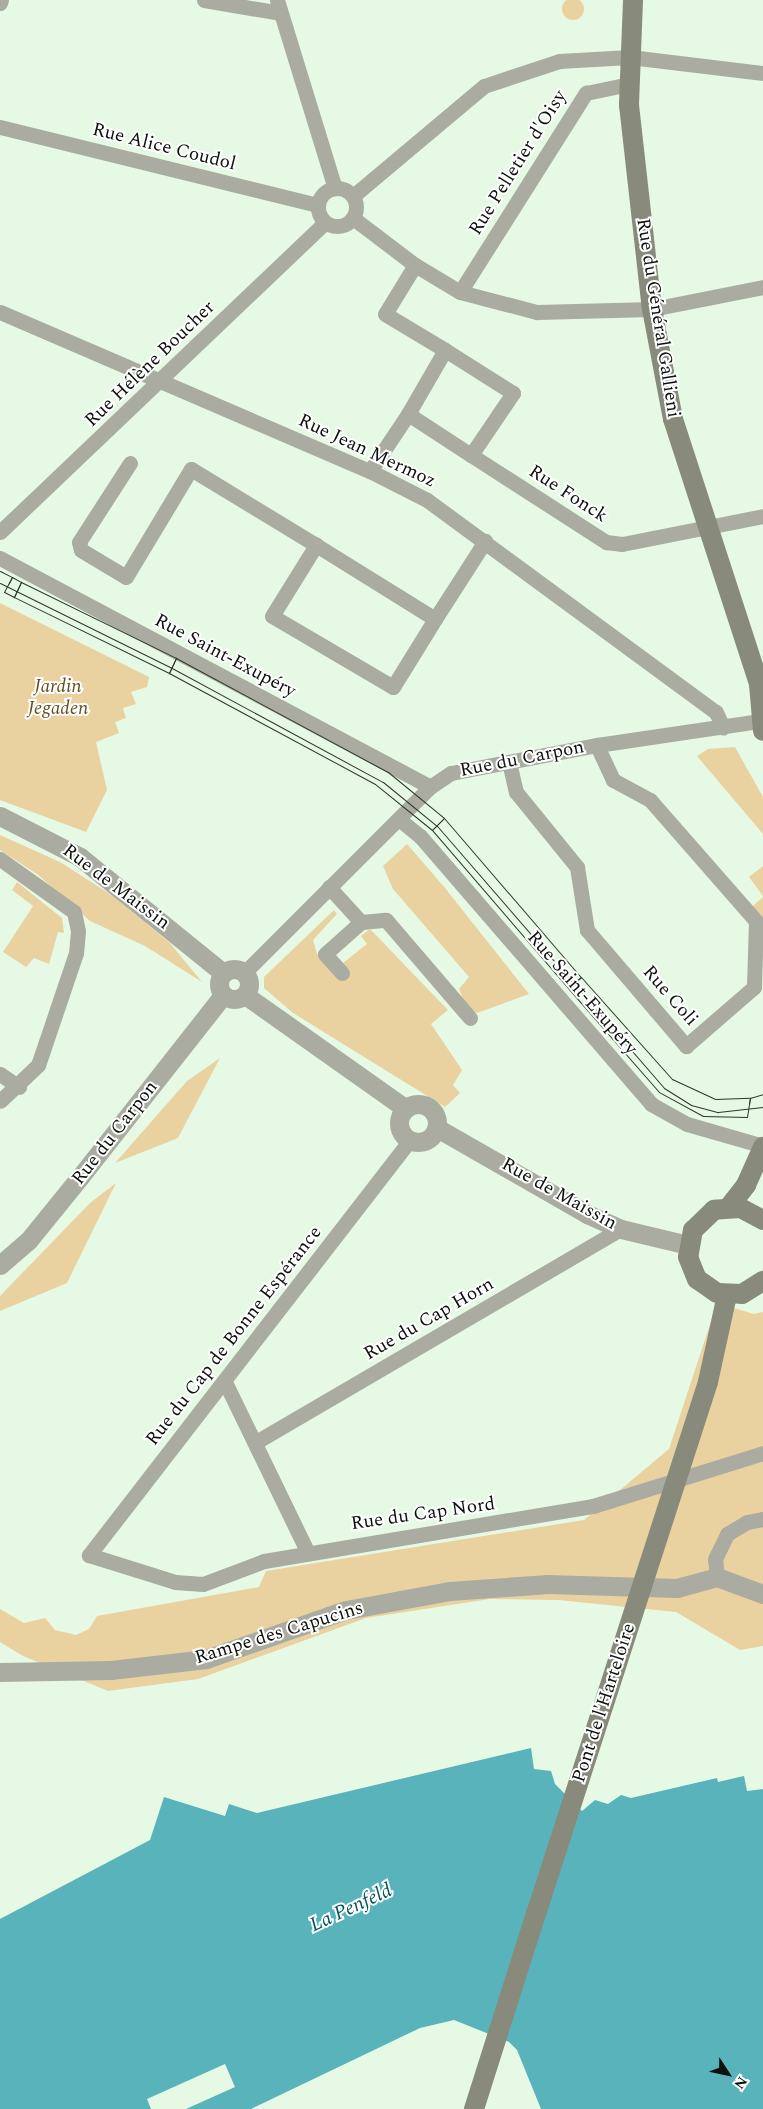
<!DOCTYPE html>
<meta charset="utf-8">
<style>
body{margin:0}
#map{position:relative;width:763px;height:2109px;overflow:hidden;background:#e6f9e5;font-family:Spectral,serif}
div>[style]{position:absolute}
.green>*{inset:0;background:#ead2a0}
.round{border-radius:50%}
.water>*{inset:0;background:#59b3bb}
.pier>*{inset:0;background:#e6f9e5}
.minor>*{height:15px;margin:-7.5px;padding:0 7.5px;transform-origin:7.5px;border-radius:7.5px;background:#aaaca2}
.minor>.ring{margin:-7.5px;padding:0;box-sizing:content-box;background:none;border:15px solid #aaaca2;border-radius:50%}
.tertiary>*{height:19px;margin:-9.5px;padding:0 9.5px;transform-origin:9.5px;border-radius:9.5px;background:#aaaca2}
.tertiary>.ring{margin:-9.5px;padding:0;box-sizing:content-box;background:none;border:19px solid #aaaca2;border-radius:50%}
.secondary>*{height:20px;margin:-10px;padding:0 10px;transform-origin:10px;border-radius:10px;background:#888a7b}
.tram>*{height:1px;margin:-0.5px;padding:0 0.5px;transform-origin:0.5px;border-radius:0.5px;background:#2e362d}
.secondary-bridge>*{height:20px;margin:-10px;padding:0 10px;transform-origin:10px;border-radius:10px;background:#888a7b}
span{translate:-50% -50%;white-space:nowrap;text-align:center;line-height:1.15;-webkit-text-stroke:4px #fff;paint-order:stroke}
.street-label{font-size:19px;color:#0c120c}
.park-label{font-size:19px;color:#644e1f;font-style:italic}
.water-label{font-size:20px;color:#00555b;font-style:italic}
.north{position:absolute;left:703px;top:2049px;width:50px;height:50px;-webkit-text-stroke:4px #fff;paint-order:stroke;rotate:125deg;font-size:14px;font-weight:700;line-height:20px;text-align:center;color:#0c120c}
.north::after{content:'';display:block;margin:auto;width:18px;height:22px;background:#0c120c;clip-path:polygon(50% 0,100% 100%,50% 72%,0 100%)}
</style>
<div id="map">
<div class="green">
<div class="round" style="left:562px;top:-2px;width:22px;height:22px"></div>
<div style="clip-path:polygon(0 603px,149px 677px,147px 687px,131px 692px,136px 704px,123px 708px,126px 718px,115px 722px,119px 733px,96px 742px,107px 790px,86px 832px,0 800px)"></div>
<div style="clip-path:polygon(735px 747px,763px 797px,763px 834px,697px 756px,708px 749px)"></div>
<div style="clip-path:polygon(0 835px,60px 862px,113px 896px,170px 943px,202px 982px,145px 946px,90px 921px,37px 874px,0 850px)"></div>
<div style="clip-path:polygon(407px 844px,445px 888px,529px 994px,477px 1013px,466px 1006px,459px 989px,469px 977px,393px 889px,383px 866px)"></div>
<div style="clip-path:polygon(763px 866px,763px 896px,749px 877px)"></div>
<div style="clip-path:polygon(17px 882px,62px 918px,64px 933px,58px 932px,49px 964px,34px 958px,26px 967px,3px 952px,33px 906px,12px 890px)"></div>
<div style="clip-path:polygon(763px 897px,763px 928px,753px 906px)"></div>
<div style="clip-path:polygon(334px 910px,337px 914px,313px 940px,317px 954px,333px 971px,367px 944px,361px 936px,370px 929px,448px 1010px,431px 1024px,462px 1070px,453px 1085px,460px 1093px,445px 1107px,293px 1013px,264px 988px,264px 977px)"></div>
<div style="clip-path:polygon(220px 1058px,178px 1138px,115px 1163px,187px 1081px)"></div>
<div style="clip-path:polygon(116px 1183px,67px 1283px,0 1311px,0 1296px,90px 1203px)"></div>
<div style="clip-path:polygon(717px 1303px,754px 1314px,763px 1312px,763px 1646px,740px 1650px,676px 1612px,558px 1600px,490px 1599px,366px 1618px,198px 1679px,108px 1691px,23px 1656px,0 1642px,0 1609px,24px 1623px,45px 1618px,55px 1630px,76px 1635px,89px 1629px,97px 1616px,259px 1587px,266px 1571px,584px 1520px,669px 1449px)"></div>
</div>
<div class="water">
<div style="clip-path:polygon(531px 1748px,534px 1769px,551px 1771px,555px 1784px,582px 1811px,595px 1800px,608px 1804px,621px 1795px,631px 1798px,717px 1778px,718px 1782px,744px 1776px,747px 1791px,763px 1789px,763px 2109px,541px 2109px,517px 2050px,509px 2042px,454px 2020px,420px 2028px,251px 2109px,0 2109px,0 1919px,150px 1840px,164px 1797px,225px 1816px,229px 1804px,257px 1813px)"></div>
</div>
<div class="pier">
<div style="clip-path:polygon(225px 2064px,235px 2087px,186px 2109px,151px 2109px,147px 2099px)"></div>
</div>
<div class="minor">
<div style="left:204px;top:0;width:77px;rotate:9.7deg"></div>
<div style="left:277px;top:0;width:197px;rotate:72.9deg"></div>
<div style="left:0;top:3px;width:3px;rotate:-72deg"></div>
<div style="left:0;top:127px;width:327px;rotate:13.8deg"></div>
<div class="ring" style="left:318px;top:188px;width:23px;height:23px"></div>
<div style="left:353px;top:196px;width:171px;rotate:-40deg"></div>
<div style="left:484px;top:86px;width:79px;rotate:-18.4deg"></div>
<div style="left:559px;top:61px;width:71px;rotate:-3.2deg"></div>
<div style="left:630px;top:57px;width:134px;rotate:6.9deg"></div>
<div style="left:353px;top:218px;width:78px;rotate:37.2deg"></div>
<div style="left:415px;top:265px;width:52px;rotate:31deg"></div>
<div style="left:460px;top:292px;width:80px;rotate:14.6deg"></div>
<div style="left:537px;top:312px;width:115px;rotate:-1.5deg"></div>
<div style="left:652px;top:309px;width:113px;rotate:-11.2deg"></div>
<div style="left:415px;top:265px;width:57px;rotate:121.5deg"></div>
<div style="left:385px;top:314px;width:70px;rotate:31deg"></div>
<div style="left:460px;top:292px;width:236px;rotate:-57.7deg"></div>
<div style="left:586px;top:93px;width:44px;rotate:-11.8deg"></div>
<div style="left:0;top:312px;width:403px;rotate:23.3deg"></div>
<div style="left:370px;top:471px;width:64px;rotate:27deg"></div>
<div style="left:427px;top:500px;width:358px;rotate:36.3deg"></div>
<div style="left:716px;top:712px;width:17px;rotate:66deg"></div>
<div style="left:471px;top:455px;width:161px;rotate:32.8deg"></div>
<div style="left:606px;top:542px;width:16px;rotate:7deg"></div>
<div style="left:622px;top:544px;width:144px;rotate:-11.2deg"></div>
<div style="left:130px;top:463px;width:94px;rotate:122.8deg"></div>
<div style="left:79px;top:542px;width:8px;rotate:76deg"></div>
<div style="left:81px;top:550px;width:52px;rotate:31deg"></div>
<div style="left:126px;top:577px;width:126px;rotate:-59deg"></div>
<div style="left:191px;top:469px;width:146px;rotate:31.3deg"></div>
<div style="left:370px;top:471px;width:69px;rotate:-56.3deg"></div>
<div style="left:408px;top:414px;width:75px;rotate:33.1deg"></div>
<div style="left:471px;top:455px;width:75px;rotate:-55.9deg"></div>
<div style="left:513px;top:393px;width:80px;rotate:-147.7deg"></div>
<div style="left:445px;top:350px;width:74px;rotate:120deg"></div>
<div style="left:0;top:532px;width:448px;rotate:-43.6deg"></div>
<div style="left:316px;top:545px;width:140px;rotate:31.9deg"></div>
<div style="left:435px;top:619px;width:80px;rotate:121.7deg"></div>
<div style="left:393px;top:687px;width:140px;rotate:-149.6deg"></div>
<div style="left:272px;top:616px;width:84px;rotate:-58.2deg"></div>
<div style="left:0;top:558px;width:487px;rotate:28deg"></div>
<div style="left:435px;top:619px;width:93px;rotate:-57.3deg"></div>
<div style="left:509px;top:762px;width:31px;rotate:77deg"></div>
<div style="left:516px;top:792px;width:97px;rotate:50.9deg"></div>
<div style="left:577px;top:867px;width:64px;rotate:81deg"></div>
<div style="left:587px;top:930px;width:153px;rotate:49.5deg"></div>
<div style="left:686px;top:1046px;width:90px;rotate:-40.9deg"></div>
<div style="left:754px;top:987px;width:66px;rotate:-88.3deg"></div>
<div style="left:756px;top:921px;width:161px;rotate:-131.2deg"></div>
<div style="left:650px;top:800px;width:42px;rotate:-151.6deg"></div>
<div style="left:613px;top:780px;width:38px;rotate:-115deg"></div>
<div style="left:400px;top:820px;width:26px;rotate:39deg"></div>
<div style="left:420px;top:836px;width:354px;rotate:49.2deg"></div>
<div style="left:651px;top:1104px;width:41px;rotate:29.1deg"></div>
<div style="left:687px;top:1124px;width:79px;rotate:16.1deg"></div>
<div style="left:0;top:859px;width:91px;rotate:35.6deg"></div>
<div style="left:74px;top:912px;width:19px;rotate:78deg"></div>
<div style="left:78px;top:931px;width:22px;rotate:95deg"></div>
<div style="left:76px;top:953px;width:118px;rotate:108.7deg"></div>
<div style="left:38px;top:1065px;width:52px;rotate:136.5deg"></div>
<div style="left:329px;top:887px;width:47px;rotate:47.6deg"></div>
<div style="left:244px;top:973px;width:263px;rotate:-45deg"></div>
<div style="left:430px;top:787px;width:25px;rotate:-34deg"></div>
<div style="left:451px;top:773px;width:149px;rotate:-10.9deg"></div>
<div style="left:597px;top:745px;width:165px;rotate:-8.4deg"></div>
<div style="left:342px;top:973px;width:25px;rotate:-132deg"></div>
<div style="left:325px;top:954px;width:48px;rotate:-41.6deg"></div>
<div style="left:361px;top:922px;width:25px;rotate:-5deg"></div>
<div style="left:386px;top:920px;width:129px;rotate:49.4deg"></div>
<div style="left:0;top:1074px;width:23px;rotate:34deg"></div>
<div style="left:410px;top:1140px;width:525px;rotate:127.72deg"></div>
<div style="left:89px;top:1555px;width:90px;rotate:17.4deg"></div>
<div style="left:175px;top:1582px;width:28px;rotate:4deg"></div>
<div style="left:203px;top:1584px;width:65px;rotate:-20.7deg"></div>
<div style="left:264px;top:1561px;width:334px;rotate:-9.5deg"></div>
<div style="left:593px;top:1506px;width:178px;rotate:-17.3deg"></div>
<div style="left:225px;top:1382px;width:190px;rotate:64.1deg"></div>
<div style="left:256px;top:1442px;width:423px;rotate:-30.3deg"></div>
<div style="left:717px;top:1577px;width:18px;rotate:-96deg"></div>
<div style="left:715px;top:1559px;width:28px;rotate:-64deg"></div>
<div style="left:727px;top:1534px;width:23px;rotate:-31deg"></div>
<div style="left:747px;top:1522px;width:16px;rotate:-11deg"></div>
</div>
<div class="tertiary">
<div style="left:0;top:816px;width:90px;rotate:27.1deg"></div>
<div style="left:80px;top:857px;width:184px;rotate:39deg"></div>
<div class="ring" style="left:219px;top:969px;width:11px;height:11px"></div>
<div style="left:245px;top:995px;width:197px;rotate:35.3deg"></div>
<div class="ring" style="left:399px;top:1104px;width:19px;height:19px"></div>
<div style="left:437px;top:1128px;width:173px;rotate:29.8deg"></div>
<div style="left:587px;top:1214px;width:37px;rotate:24deg"></div>
<div style="left:621px;top:1229px;width:69px;rotate:13.4deg"></div>
<div style="left:0;top:1265px;width:37px;rotate:-41deg"></div>
<div style="left:28px;top:1241px;width:82px;rotate:-50.9deg"></div>
<div style="left:80px;top:1177px;width:231px;rotate:-51.8deg"></div>
<div style="left:0;top:1672px;width:111px;rotate:-1deg"></div>
<div style="left:111px;top:1670px;width:96px;rotate:-6.6deg"></div>
<div style="left:206px;top:1659px;width:148px;rotate:-19.3deg"></div>
<div style="left:346px;top:1610px;width:106px;rotate:-10.4deg"></div>
<div style="left:450px;top:1591px;width:98px;rotate:-4.1deg"></div>
<div style="left:548px;top:1584px;width:129px;rotate:1.8deg"></div>
<div style="left:677px;top:1588px;width:41px;rotate:-15.4deg"></div>
<div style="left:717px;top:1577px;width:49px;rotate:20.3deg"></div>
</div>
<div class="secondary">
<div style="left:633px;top:0;width:105px;rotate:92.2deg"></div>
<div style="left:629px;top:105px;width:205px;rotate:83.6deg"></div>
<div style="left:652px;top:309px;width:112px;rotate:79.2deg"></div>
<div style="left:673px;top:419px;width:279px;rotate:72deg"></div>
<div style="left:759px;top:684px;width:47px;rotate:85.1deg"></div>
<div style="left:729px;top:1207px;width:28px;rotate:-52deg"></div>
<div style="left:746px;top:1185px;width:42px;rotate:-65.9deg"></div>
<div style="left:763px;top:1220px;width:26px;rotate:-152deg"></div>
<div style="left:740px;top:1208px;width:26px;rotate:176deg"></div>
<div style="left:714px;top:1210px;width:29px;rotate:136deg"></div>
<div style="left:693px;top:1230px;width:27px;rotate:100deg"></div>
<div style="left:688px;top:1257px;width:24px;rotate:68deg"></div>
<div style="left:697px;top:1279px;width:24px;rotate:35deg"></div>
<div style="left:717px;top:1293px;width:25px;rotate:2deg"></div>
<div style="left:742px;top:1294px;width:25px;rotate:-32deg"></div>
<div style="left:708px;top:1382px;width:89px;rotate:-77.7deg"></div>
<div style="left:474px;top:2109px;width:205px;rotate:-72.4deg"></div>
</div>
<div class="tram">
<div style="left:0;top:571px;width:13px;rotate:27deg"></div>
<div style="left:12px;top:577px;width:7px;rotate:117deg"></div>
<div style="left:12px;top:577px;width:10px;rotate:29deg"></div>
<div style="left:21px;top:582px;width:17px;rotate:115deg"></div>
<div style="left:14px;top:597px;width:11px;rotate:-153deg"></div>
<div style="left:4px;top:592px;width:17px;rotate:-62deg"></div>
<div style="left:21px;top:582px;width:173px;rotate:26.1deg"></div>
<div style="left:176px;top:658px;width:17px;rotate:115deg"></div>
<div style="left:169px;top:673px;width:173px;rotate:-153.9deg"></div>
<div style="left:14px;top:597px;width:17px;rotate:-65deg"></div>
<div style="left:0;top:583px;width:190px;rotate:26.3deg"></div>
<div style="left:170px;top:667px;width:242px;rotate:28.4deg"></div>
<div style="left:383px;top:782px;width:71px;rotate:39.3deg"></div>
<div style="left:438px;top:827px;width:345px;rotate:49.1deg"></div>
<div style="left:664px;top:1088px;width:32px;rotate:32deg"></div>
<div style="left:691px;top:1105px;width:28px;rotate:15deg"></div>
<div style="left:718px;top:1112px;width:45px;rotate:-6.3deg"></div>
<div style="left:176px;top:658px;width:241px;rotate:28.3deg"></div>
<div style="left:388px;top:772px;width:72px;rotate:39.4deg"></div>
<div style="left:444px;top:818px;width:17px;rotate:135deg"></div>
<div style="left:432px;top:830px;width:73px;rotate:-141.1deg"></div>
<div style="left:375px;top:784px;width:234px;rotate:-151.7deg"></div>
<div style="left:169px;top:673px;width:17px;rotate:-65deg"></div>
<div style="left:444px;top:818px;width:210px;rotate:49.3deg"></div>
<div style="left:581px;top:977px;width:17px;rotate:140deg"></div>
<div style="left:568px;top:988px;width:208px;rotate:-130.7deg"></div>
<div style="left:432px;top:830px;width:17px;rotate:-45deg"></div>
<div style="left:581px;top:977px;width:137px;rotate:48.3deg"></div>
<div style="left:672px;top:1079px;width:47px;rotate:24.9deg"></div>
<div style="left:715px;top:1099px;width:35px;rotate:-2deg"></div>
<div style="left:750px;top:1098px;width:19px;rotate:99deg"></div>
<div style="left:747px;top:1117px;width:44px;rotate:-178.7deg"></div>
<div style="left:703px;top:1116px;width:50px;rotate:-151.4deg"></div>
<div style="left:659px;top:1092px;width:138px;rotate:-131.2deg"></div>
<div style="left:568px;top:988px;width:17px;rotate:-40deg"></div>
<div style="left:749px;top:1104px;width:6px;rotate:-81deg"></div>
<div style="left:750px;top:1098px;width:14px;rotate:-17deg"></div>
</div>
<div class="secondary-bridge">
<div style="left:536px;top:1914px;width:559px;rotate:-72.08deg"></div>
</div>
<div class="street-label">
<span style="left:164px;top:147px;rotate:14deg">Rue Alice Coudol</span>
<span style="left:518px;top:163px;rotate:-58deg">Rue Pelletier d'Oisy</span>
<span style="left:658px;top:318px;rotate:81deg">Rue du Général Gallieni</span>
<span style="left:150px;top:364px;rotate:-44deg">Rue Hélène Boucher</span>
<span style="left:367px;top:451px;rotate:25deg">Rue Jean Mermoz</span>
<span style="left:568px;top:494px;rotate:33deg">Rue Fonck</span>
<span style="left:225px;top:656px;rotate:28deg">Rue Saint-Exupéry</span>
<span style="left:522px;top:759px;rotate:-11deg">Rue du Carpon</span>
<span style="left:116px;top:887px;rotate:37deg">Rue de Maissin</span>
<span style="left:582px;top:993px;rotate:49deg">Rue Saint-Exupéry</span>
<span style="left:670px;top:996px;rotate:49deg">Rue Coli</span>
<span style="left:115px;top:1133px;rotate:-52deg">Rue du Carpon</span>
<span style="left:559px;top:1194px;rotate:29deg">Rue de Maissin</span>
<span style="left:429px;top:1319px;rotate:-30deg">Rue du Cap Horn</span>
<span style="left:234px;top:1336px;rotate:-52deg">Rue du Cap de Bonne Espérance</span>
<span style="left:423px;top:1514px;rotate:-8deg">Rue du Cap Nord</span>
<span style="left:279px;top:1633px;rotate:-17deg">Rampe des Capucins</span>
<span style="left:604px;top:1703px;rotate:-72deg">Pont de l'Harteloire</span>
</div>
<div class="park-label">
<span style="left:58px;top:698px">Jardin<br>Jegaden</span>
</div>
<div class="water-label">
<span style="left:351px;top:1908px;rotate:-25deg">La Penfeld</span>
</div>
<div class="north">N</div>
</div>
